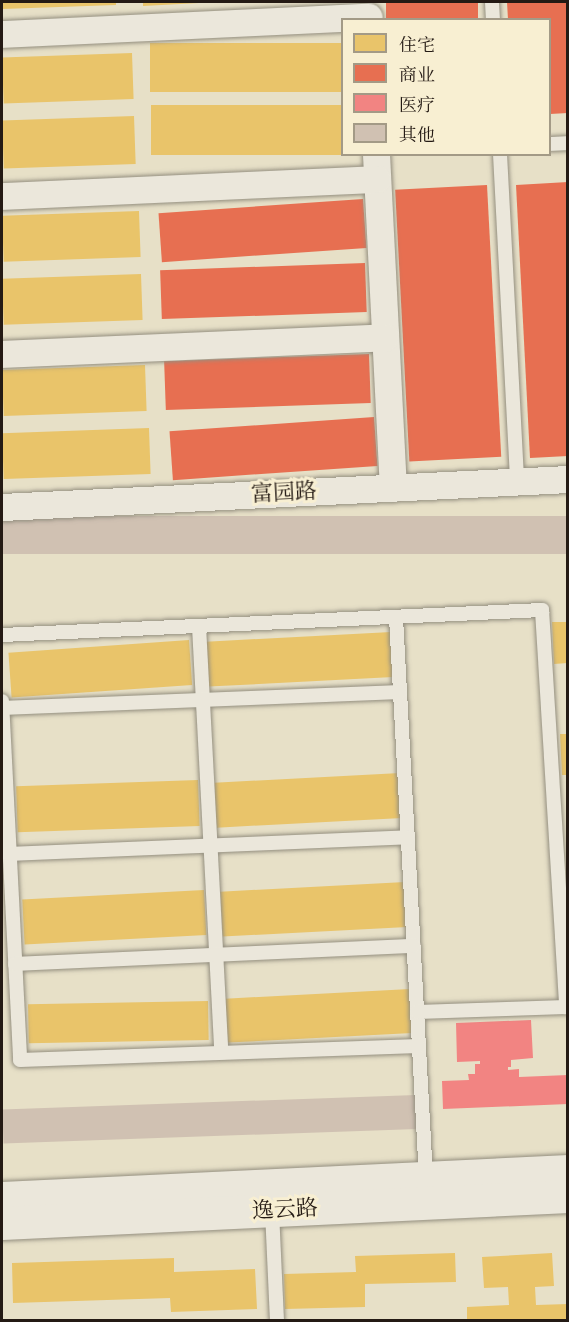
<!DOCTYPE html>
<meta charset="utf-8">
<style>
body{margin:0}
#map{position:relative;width:569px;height:1322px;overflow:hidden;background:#e7e0c7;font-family:"IM FELL Double Pica","Noto Serif SC",serif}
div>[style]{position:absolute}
.homes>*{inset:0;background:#e9c46a;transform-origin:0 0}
.shops>*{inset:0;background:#e76f51;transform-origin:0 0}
.health>*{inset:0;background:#f28482}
.building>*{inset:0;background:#d0c1b2;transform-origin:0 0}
.roads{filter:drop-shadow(0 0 2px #948f80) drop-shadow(0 0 2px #948f80)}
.service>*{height:14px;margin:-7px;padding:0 7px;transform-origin:7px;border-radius:7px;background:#ebe7db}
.minor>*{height:27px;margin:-13.5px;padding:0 13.5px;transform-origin:13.5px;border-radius:13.5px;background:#ebe7db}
.tertiary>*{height:33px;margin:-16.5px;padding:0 16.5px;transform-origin:16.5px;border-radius:16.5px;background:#ebe7db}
span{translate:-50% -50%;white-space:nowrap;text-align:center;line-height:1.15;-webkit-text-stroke:6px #f8efd2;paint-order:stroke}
.street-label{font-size:22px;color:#241a14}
.frame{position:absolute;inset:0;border:3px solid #241a14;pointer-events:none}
.legend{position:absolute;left:341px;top:18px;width:210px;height:138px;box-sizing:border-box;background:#f8efd2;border:2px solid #a39a86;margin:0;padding:8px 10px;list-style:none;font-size:18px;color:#241a14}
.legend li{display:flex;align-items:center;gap:12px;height:30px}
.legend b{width:30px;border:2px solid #a39a86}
</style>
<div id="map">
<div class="homes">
<div style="clip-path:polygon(2px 2px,116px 2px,116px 5px,2px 9px)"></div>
<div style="clip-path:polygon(143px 2px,199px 2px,199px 3px,143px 6px)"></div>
<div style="left:342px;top:43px;width:49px;height:192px;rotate:90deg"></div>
<div style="left:132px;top:53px;width:46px;height:130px;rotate:88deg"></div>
<div style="left:342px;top:105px;width:50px;height:191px;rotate:90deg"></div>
<div style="left:134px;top:116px;width:48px;height:132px;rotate:88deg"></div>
<div style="left:139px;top:211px;width:46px;height:137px;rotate:88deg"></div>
<div style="left:141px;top:274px;width:46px;height:139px;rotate:88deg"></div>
<div style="left:145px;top:365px;width:46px;height:143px;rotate:88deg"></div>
<div style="left:149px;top:428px;width:46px;height:147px;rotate:88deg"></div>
<div style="clip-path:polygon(552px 622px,568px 622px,568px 663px,554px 664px)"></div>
<div style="left:391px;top:632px;width:45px;height:185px;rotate:87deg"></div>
<div style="left:189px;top:640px;width:45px;height:181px;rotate:86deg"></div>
<div style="clip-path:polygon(560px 734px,568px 734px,568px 775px,562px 775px)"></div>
<div style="left:400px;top:773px;width:45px;height:186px;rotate:87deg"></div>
<div style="left:198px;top:780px;width:46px;height:182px;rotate:88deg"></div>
<div style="left:405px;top:882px;width:45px;height:185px;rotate:87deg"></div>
<div style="left:204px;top:890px;width:45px;height:182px;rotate:87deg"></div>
<div style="left:410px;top:989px;width:44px;height:185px;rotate:87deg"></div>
<div style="left:208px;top:1001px;width:39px;height:180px;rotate:89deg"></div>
<div style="clip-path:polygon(455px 1253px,456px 1282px,365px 1284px,365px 1307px,285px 1309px,284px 1274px,356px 1272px,355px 1256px)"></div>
<div style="clip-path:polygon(552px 1253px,554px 1286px,535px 1287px,536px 1305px,568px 1304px,568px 1320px,467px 1320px,467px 1307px,509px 1305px,508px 1287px,484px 1288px,482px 1257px)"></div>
<div style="clip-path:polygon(174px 1258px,174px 1272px,255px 1269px,257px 1309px,171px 1312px,170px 1298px,13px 1303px,12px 1263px)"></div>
</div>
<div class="shops">
<div style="left:386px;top:2px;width:92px;height:18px"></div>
<div style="clip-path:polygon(507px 2px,568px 2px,568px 113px,550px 114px,550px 20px,508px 20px)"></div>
<div style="clip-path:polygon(568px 182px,568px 456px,530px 458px,516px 185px)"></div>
<div style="left:487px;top:185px;width:272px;height:92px;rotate:87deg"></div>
<div style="left:363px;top:199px;width:49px;height:205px;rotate:86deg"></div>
<div style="left:365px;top:263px;width:49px;height:205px;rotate:88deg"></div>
<div style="left:369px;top:354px;width:49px;height:205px;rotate:88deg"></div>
<div style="left:374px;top:417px;width:49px;height:205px;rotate:86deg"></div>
</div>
<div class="health">
<div style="clip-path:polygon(531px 1020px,533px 1058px,511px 1060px,511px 1067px,508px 1067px,508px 1070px,519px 1069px,519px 1077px,568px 1075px,568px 1104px,443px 1109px,442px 1081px,469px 1080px,468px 1074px,475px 1074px,475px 1064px,480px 1064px,480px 1061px,457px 1062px,456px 1023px)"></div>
</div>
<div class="building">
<div style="left:568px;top:516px;width:38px;height:567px;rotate:90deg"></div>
<div style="left:416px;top:1095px;width:34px;height:414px;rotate:88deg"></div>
</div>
<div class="roads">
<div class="service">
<div style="left:492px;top:2px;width:18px;rotate:87deg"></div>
<div style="left:550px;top:144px;width:18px;rotate:-3deg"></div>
<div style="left:500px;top:154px;width:328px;rotate:87deg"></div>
<div style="left:396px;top:617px;width:562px;rotate:86.94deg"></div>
<div style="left:199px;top:626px;width:427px;rotate:87deg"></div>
<div style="left:2px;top:635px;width:541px;rotate:-2.65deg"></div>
<div style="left:542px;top:610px;width:398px;rotate:86.5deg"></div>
<div style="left:566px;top:1007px;width:149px;rotate:178.1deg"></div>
<div style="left:2px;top:701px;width:359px;rotate:87.1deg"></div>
<div style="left:20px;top:1060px;width:399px;rotate:-2deg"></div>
<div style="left:2px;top:708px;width:398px;rotate:-2.3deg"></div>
<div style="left:9px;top:854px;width:399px;rotate:-2.4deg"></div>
<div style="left:15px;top:964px;width:399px;rotate:-2.6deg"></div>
<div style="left:272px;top:1211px;width:109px;rotate:87.4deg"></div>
</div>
<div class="minor">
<div style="left:2px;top:34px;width:367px;rotate:-2.7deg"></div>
<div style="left:376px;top:154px;width:334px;rotate:87.1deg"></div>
<div style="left:2px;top:196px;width:375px;rotate:-2.6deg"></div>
<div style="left:2px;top:354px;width:383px;rotate:-2.5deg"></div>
<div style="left:2px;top:507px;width:567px;rotate:-2.83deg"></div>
</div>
<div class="tertiary">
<div style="left:2px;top:1198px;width:567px;rotate:-2.73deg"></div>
<div style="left:2px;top:1223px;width:567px;rotate:-2.73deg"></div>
</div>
</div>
<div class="street-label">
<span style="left:284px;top:493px;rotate:-3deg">富园路</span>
<span style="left:285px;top:1210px;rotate:-3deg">逸云路</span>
</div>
<div class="frame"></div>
<ul class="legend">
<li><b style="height:16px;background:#e9c46a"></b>住宅</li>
<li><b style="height:16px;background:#e76f51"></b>商业</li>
<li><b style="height:16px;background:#f28482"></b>医疗</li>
<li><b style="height:16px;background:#d0c1b2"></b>其他</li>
</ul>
</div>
